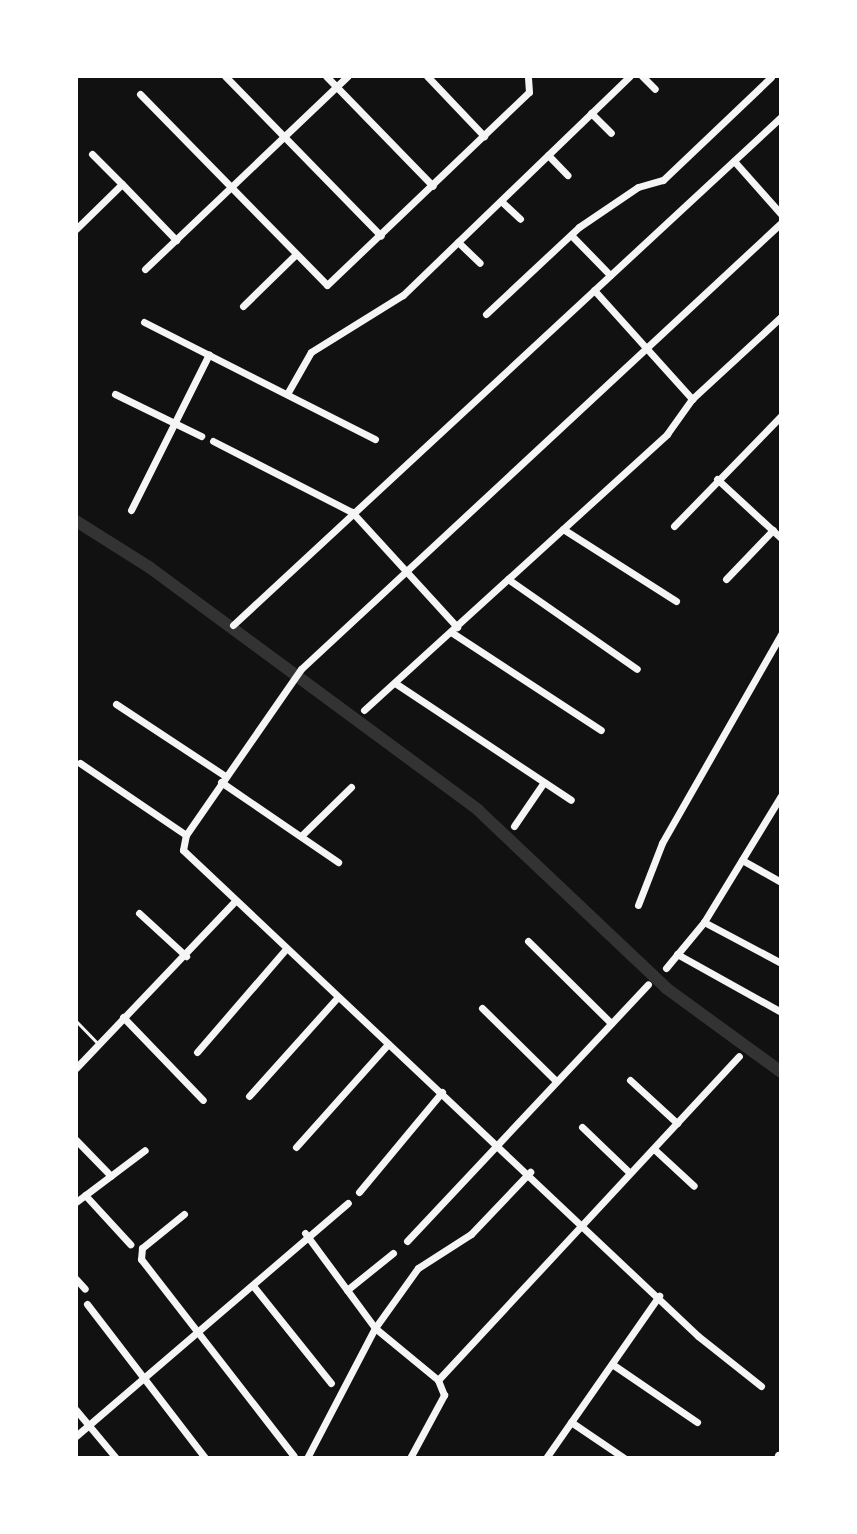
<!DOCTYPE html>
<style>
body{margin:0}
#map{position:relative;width:857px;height:1534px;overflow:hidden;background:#111;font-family:Karla,sans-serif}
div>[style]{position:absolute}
.canal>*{height:12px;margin:-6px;padding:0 6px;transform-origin:6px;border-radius:6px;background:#333}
.service>*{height:3px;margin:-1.5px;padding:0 1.5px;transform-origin:1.5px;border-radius:1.5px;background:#f5f5f5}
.minor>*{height:7px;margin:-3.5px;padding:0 3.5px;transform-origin:3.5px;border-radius:3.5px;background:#f5f5f5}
span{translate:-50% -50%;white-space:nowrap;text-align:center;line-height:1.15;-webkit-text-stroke:7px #fff;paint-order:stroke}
.frame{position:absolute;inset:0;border:78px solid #fff;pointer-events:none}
</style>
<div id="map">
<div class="canal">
<div style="left:76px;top:521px;width:86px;rotate:32.2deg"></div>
<div style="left:149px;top:567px;width:409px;rotate:36.4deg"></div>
<div style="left:478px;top:810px;width:259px;rotate:43.4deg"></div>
<div style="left:666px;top:988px;width:142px;rotate:36.1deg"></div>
</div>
<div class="service">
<div style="left:76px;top:1021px;width:30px;rotate:46deg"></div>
</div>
<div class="minor">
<div style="left:225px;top:76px;width:223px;rotate:45.7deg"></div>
<div style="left:326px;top:76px;width:153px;rotate:45.8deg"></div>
<div style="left:427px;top:76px;width:83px;rotate:46.5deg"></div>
<div style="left:642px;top:76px;width:18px;rotate:45deg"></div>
<div style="left:140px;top:94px;width:267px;rotate:45.6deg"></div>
<div style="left:327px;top:285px;width:279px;rotate:-43.7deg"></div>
<div style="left:529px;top:92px;width:16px;rotate:-94deg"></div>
<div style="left:591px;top:113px;width:28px;rotate:45deg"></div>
<div style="left:92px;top:154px;width:42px;rotate:45deg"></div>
<div style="left:548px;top:155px;width:28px;rotate:46deg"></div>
<div style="left:734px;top:161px;width:71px;rotate:48.4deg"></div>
<div style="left:501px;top:201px;width:26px;rotate:43deg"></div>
<div style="left:76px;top:229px;width:64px;rotate:-44.4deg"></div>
<div style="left:122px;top:184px;width:78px;rotate:46deg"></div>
<div style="left:571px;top:235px;width:56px;rotate:45.7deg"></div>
<div style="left:458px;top:242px;width:30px;rotate:44deg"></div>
<div style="left:145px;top:269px;width:280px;rotate:-43.6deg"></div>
<div style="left:594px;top:290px;width:147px;rotate:48deg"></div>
<div style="left:243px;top:306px;width:73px;rotate:-44.4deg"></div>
<div style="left:486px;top:314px;width:127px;rotate:-43.1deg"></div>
<div style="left:579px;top:227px;width:71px;rotate:-34.1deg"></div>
<div style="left:638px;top:187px;width:26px;rotate:-16deg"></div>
<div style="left:663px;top:180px;width:149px;rotate:-43.6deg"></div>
<div style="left:144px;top:322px;width:259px;rotate:26.9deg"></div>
<div style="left:115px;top:394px;width:96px;rotate:26deg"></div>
<div style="left:287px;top:394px;width:48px;rotate:-60.3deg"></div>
<div style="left:311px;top:352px;width:108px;rotate:-31.8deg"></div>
<div style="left:403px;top:295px;width:315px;rotate:-44deg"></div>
<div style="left:213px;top:441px;width:156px;rotate:27.1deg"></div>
<div style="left:352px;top:512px;width:156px;rotate:47.6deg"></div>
<div style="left:717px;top:479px;width:87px;rotate:42.7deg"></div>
<div style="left:131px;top:510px;width:174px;rotate:-63.4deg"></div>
<div style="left:674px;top:526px;width:153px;rotate:-45.8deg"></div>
<div style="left:563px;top:529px;width:134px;rotate:32.5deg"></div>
<div style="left:508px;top:579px;width:157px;rotate:34.9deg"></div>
<div style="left:726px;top:579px;width:68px;rotate:-46.2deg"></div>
<div style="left:233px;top:625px;width:747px;rotate:-42.83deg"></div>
<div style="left:451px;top:632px;width:179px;rotate:33.2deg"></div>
<div style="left:395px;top:683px;width:211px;rotate:33.6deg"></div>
<div style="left:116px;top:704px;width:131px;rotate:33.4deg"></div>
<div style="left:364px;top:710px;width:410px;rotate:-42.3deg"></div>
<div style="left:667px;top:434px;width:43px;rotate:-54.5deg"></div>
<div style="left:692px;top:399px;width:121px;rotate:-42.7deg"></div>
<div style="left:80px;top:763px;width:128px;rotate:34.2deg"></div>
<div style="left:221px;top:782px;width:142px;rotate:34.4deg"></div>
<div style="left:514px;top:826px;width:53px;rotate:-55.7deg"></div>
<div style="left:301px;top:836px;width:70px;rotate:-44.4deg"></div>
<div style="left:742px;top:860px;width:45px;rotate:29.4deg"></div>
<div style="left:638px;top:905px;width:66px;rotate:-68.8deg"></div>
<div style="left:662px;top:843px;width:241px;rotate:-60.3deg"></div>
<div style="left:139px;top:913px;width:64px;rotate:42.5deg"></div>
<div style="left:704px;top:922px;width:87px;rotate:28deg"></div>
<div style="left:528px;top:941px;width:117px;rotate:44.7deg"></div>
<div style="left:677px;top:954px;width:119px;rotate:29.1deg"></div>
<div style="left:666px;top:968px;width:60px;rotate:-50.4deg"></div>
<div style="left:704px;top:922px;width:148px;rotate:-58.6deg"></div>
<div style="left:482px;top:1008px;width:104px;rotate:44.6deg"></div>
<div style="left:123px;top:1017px;width:115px;rotate:46.1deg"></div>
<div style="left:197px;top:1052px;width:135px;rotate:-49.2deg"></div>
<div style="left:76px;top:1068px;width:231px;rotate:-46.4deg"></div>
<div style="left:630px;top:1080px;width:64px;rotate:42.5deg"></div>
<div style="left:249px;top:1096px;width:132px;rotate:-48.1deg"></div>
<div style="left:582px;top:1127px;width:66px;rotate:43.8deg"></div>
<div style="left:76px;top:1140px;width:50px;rotate:45.8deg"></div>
<div style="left:296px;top:1147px;width:138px;rotate:-48.2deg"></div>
<div style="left:654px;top:1149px;width:54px;rotate:42.8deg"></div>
<div style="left:359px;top:1192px;width:130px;rotate:-50.3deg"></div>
<div style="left:85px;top:1195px;width:67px;rotate:47.4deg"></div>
<div style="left:76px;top:1202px;width:86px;rotate:-37deg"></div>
<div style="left:184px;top:1214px;width:54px;rotate:141deg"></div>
<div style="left:142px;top:1248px;width:11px;rotate:95deg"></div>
<div style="left:141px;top:1259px;width:249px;rotate:52.2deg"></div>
<div style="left:305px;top:1233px;width:118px;rotate:53.6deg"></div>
<div style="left:375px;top:1328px;width:74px;rotate:-54.4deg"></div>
<div style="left:418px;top:1268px;width:63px;rotate:-32.7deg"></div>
<div style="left:471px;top:1234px;width:86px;rotate:-46.4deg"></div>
<div style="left:407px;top:1241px;width:352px;rotate:-46.8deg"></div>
<div style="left:76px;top:1279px;width:13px;rotate:48deg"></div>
<div style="left:254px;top:1287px;width:123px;rotate:51.3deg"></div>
<div style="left:347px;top:1290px;width:59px;rotate:-38.8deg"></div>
<div style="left:87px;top:1304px;width:194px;rotate:52.5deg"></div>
<div style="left:612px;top:1364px;width:103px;rotate:34.3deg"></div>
<div style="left:761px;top:1386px;width:80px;rotate:-141.6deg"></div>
<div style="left:698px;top:1336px;width:708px;rotate:-136.66deg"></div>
<div style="left:183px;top:850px;width:15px;rotate:-79deg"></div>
<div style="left:186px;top:835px;width:202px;rotate:-55.3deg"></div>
<div style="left:301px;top:669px;width:655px;rotate:-42.9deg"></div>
<div style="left:76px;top:1410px;width:62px;rotate:50.2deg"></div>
<div style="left:571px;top:1422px;width:64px;rotate:34.2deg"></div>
<div style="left:76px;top:1436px;width:358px;rotate:-40.6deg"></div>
<div style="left:778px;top:1455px;width:4px;rotate:34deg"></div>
<div style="left:307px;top:1458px;width:147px;rotate:-62.4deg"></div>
<div style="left:375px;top:1328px;width:82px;rotate:39.5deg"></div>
<div style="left:438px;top:1380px;width:442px;rotate:-47.1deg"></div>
<div style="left:410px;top:1458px;width:72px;rotate:-61.6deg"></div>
<div style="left:444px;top:1395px;width:16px;rotate:-112deg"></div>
<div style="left:546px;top:1458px;width:198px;rotate:-55.1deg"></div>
</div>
<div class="frame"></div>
</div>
